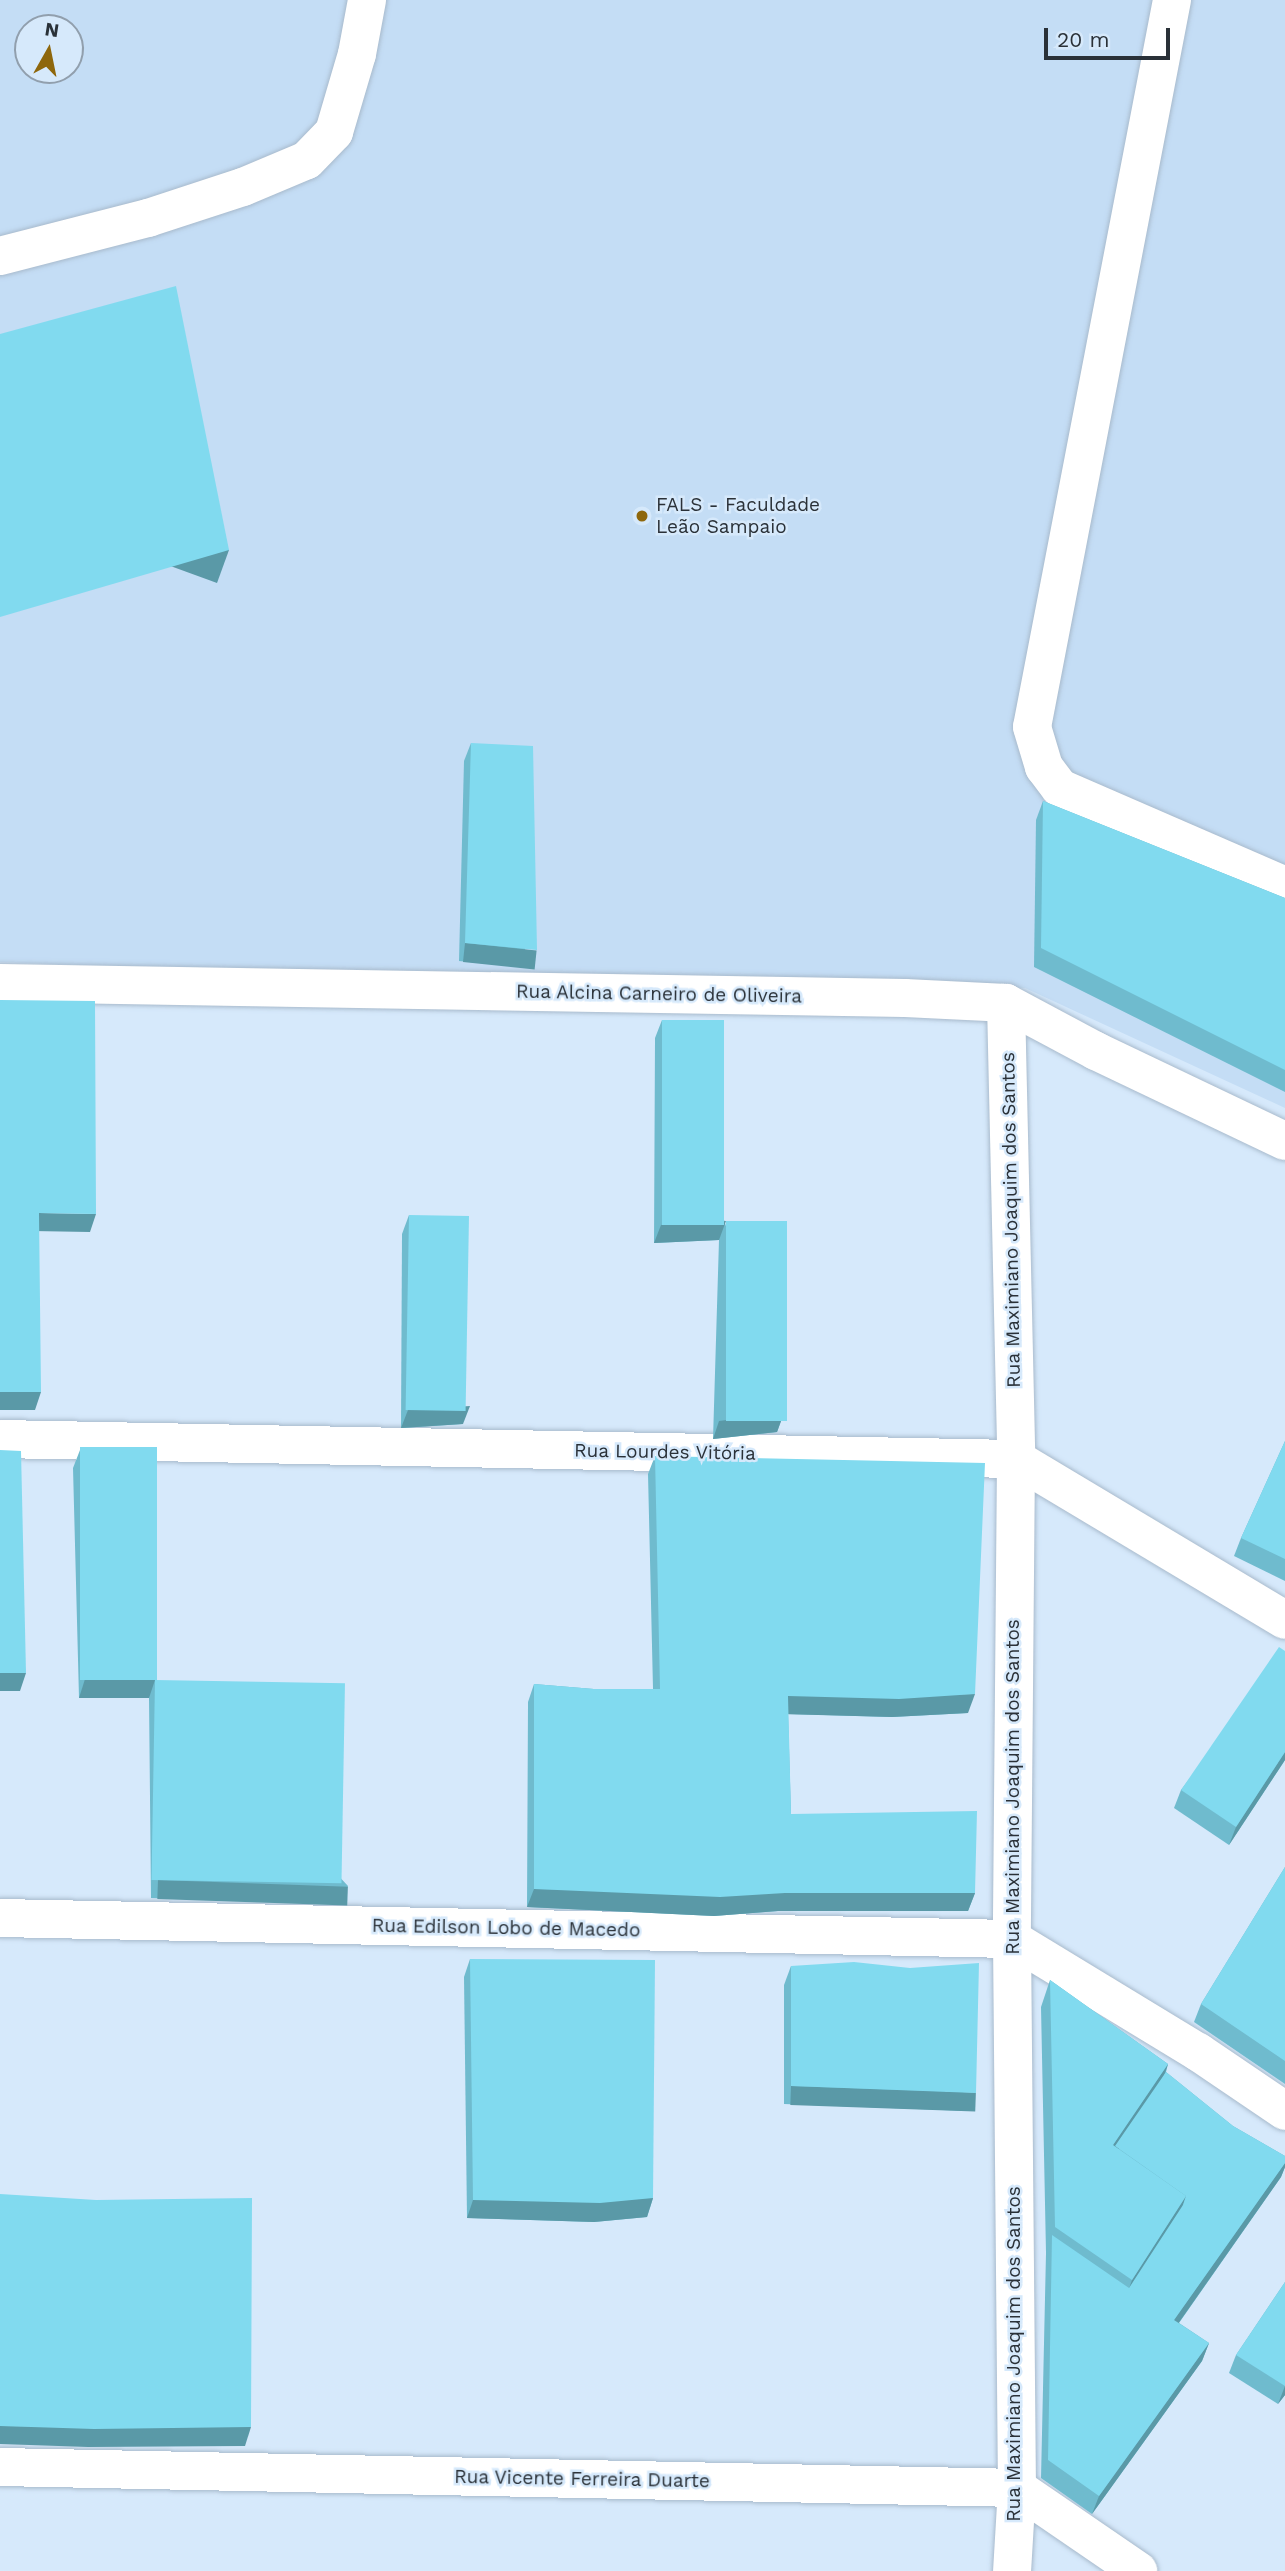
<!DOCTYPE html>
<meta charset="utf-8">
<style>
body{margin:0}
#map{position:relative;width:1285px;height:2571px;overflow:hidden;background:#d6e9fb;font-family:"Work Sans",sans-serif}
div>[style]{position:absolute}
.built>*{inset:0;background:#c4ddf5}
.roads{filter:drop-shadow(0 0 2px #a8bacc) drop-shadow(0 0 2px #a8bacc)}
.minor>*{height:38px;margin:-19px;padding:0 19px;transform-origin:19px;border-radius:19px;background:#fff}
.wall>*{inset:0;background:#6fbbce}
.shaded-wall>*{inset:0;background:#5a99a7;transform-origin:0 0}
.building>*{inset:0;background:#81daef;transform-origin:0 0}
.dots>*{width:19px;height:19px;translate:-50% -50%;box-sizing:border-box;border:4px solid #d6e9fb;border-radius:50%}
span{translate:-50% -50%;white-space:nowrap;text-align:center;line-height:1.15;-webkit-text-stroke:5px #d6e9fb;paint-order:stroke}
.poi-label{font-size:19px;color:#2a3138}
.left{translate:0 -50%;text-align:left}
.street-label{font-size:19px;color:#2a3138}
.north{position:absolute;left:14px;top:14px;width:70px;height:70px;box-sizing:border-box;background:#d6e9fb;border:2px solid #919fad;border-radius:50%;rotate:9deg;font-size:19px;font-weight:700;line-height:28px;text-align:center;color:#2a3138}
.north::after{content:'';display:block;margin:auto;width:24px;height:32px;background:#8e670c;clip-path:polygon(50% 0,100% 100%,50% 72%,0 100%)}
.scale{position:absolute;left:1044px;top:28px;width:126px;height:32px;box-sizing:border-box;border:4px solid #2a3138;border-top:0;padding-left:9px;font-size:21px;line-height:24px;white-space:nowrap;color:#2a3138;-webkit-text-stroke:5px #d6e9fb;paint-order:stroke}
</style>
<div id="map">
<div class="built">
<div style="clip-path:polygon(evenodd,0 0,1285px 0,1285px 1108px,1025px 988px,351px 975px,0 962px,0 0,28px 28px,70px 28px,70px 70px,28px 70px,28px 28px)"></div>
</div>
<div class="roads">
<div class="minor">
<div style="left:1172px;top:0;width:740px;rotate:100.9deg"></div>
<div style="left:1032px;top:727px;width:42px;rotate:73.3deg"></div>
<div style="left:1044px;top:767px;width:26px;rotate:53deg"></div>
<div style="left:1060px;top:788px;width:245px;rotate:23.5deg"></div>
<div style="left:0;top:256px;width:153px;rotate:-14.4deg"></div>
<div style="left:148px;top:218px;width:100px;rotate:-18.1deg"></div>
<div style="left:243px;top:187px;width:69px;rotate:-22.9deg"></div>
<div style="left:307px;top:160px;width:39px;rotate:-46deg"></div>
<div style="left:334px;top:132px;width:81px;rotate:-73.6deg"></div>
<div style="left:357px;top:54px;width:55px;rotate:-79.5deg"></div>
<div style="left:0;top:983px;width:905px;rotate:0.95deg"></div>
<div style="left:905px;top:998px;width:101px;rotate:2.8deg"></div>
<div style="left:1006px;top:1003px;width:102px;rotate:28.1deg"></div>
<div style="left:1096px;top:1051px;width:209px;rotate:25.5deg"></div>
<div style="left:1006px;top:1003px;width:456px;rotate:88.7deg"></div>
<div style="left:1016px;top:1459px;width:480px;rotate:90.5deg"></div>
<div style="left:1012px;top:1939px;width:549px;rotate:89.48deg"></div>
<div style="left:1017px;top:2488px;width:83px;rotate:93.4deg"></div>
<div style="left:0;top:1439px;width:1016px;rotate:1.13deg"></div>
<div style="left:1016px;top:1459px;width:313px;rotate:30.9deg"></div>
<div style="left:0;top:1918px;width:1012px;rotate:1.19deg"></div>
<div style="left:1012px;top:1939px;width:218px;rotate:31.3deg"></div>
<div style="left:1198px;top:2052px;width:105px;rotate:34.1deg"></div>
<div style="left:0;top:2467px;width:1017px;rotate:1.18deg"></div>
<div style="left:1017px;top:2488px;width:147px;rotate:34.4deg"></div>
</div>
</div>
<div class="wall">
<div style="clip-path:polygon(471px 743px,530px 968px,459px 961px,464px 761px)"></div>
<div style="clip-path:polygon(1043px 801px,1285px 898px,1285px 1092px,1034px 967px,1036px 820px)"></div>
<div style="clip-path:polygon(662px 1020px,784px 1413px,777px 1432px,713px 1439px,719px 1240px,654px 1243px,655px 1038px)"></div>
<div style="clip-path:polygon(409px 1215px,463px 1424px,401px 1428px,402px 1234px)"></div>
<div style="clip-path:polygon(1285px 1441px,1285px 1581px,1234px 1556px,1241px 1538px)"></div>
<div style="clip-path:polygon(80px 1450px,155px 1680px,348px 1886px,341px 1904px,151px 1898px,149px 1698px,79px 1698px,73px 1468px)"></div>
<div style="clip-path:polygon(655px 1456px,968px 1713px,892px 1717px,788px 1714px,791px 1814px,975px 1893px,968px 1911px,778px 1911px,714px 1916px,527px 1907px,528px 1702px,534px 1684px,594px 1689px,653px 1689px,648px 1474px)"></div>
<div style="clip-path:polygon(1285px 1651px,1285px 1760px,1229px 1845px,1174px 1808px,1181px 1790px)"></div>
<div style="clip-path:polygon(1285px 1867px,1285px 2084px,1194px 2022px,1201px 2004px)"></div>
<div style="clip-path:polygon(470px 1959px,653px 2198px,647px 2217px,594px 2222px,467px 2218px,464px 1977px)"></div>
<div style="clip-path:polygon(791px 1966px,969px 2111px,784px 2104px,784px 1985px)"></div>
<div style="clip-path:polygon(1050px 1980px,1168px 2064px,1166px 2072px,1233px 2126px,1285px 2156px,1285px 2167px,1281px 2177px,1179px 2323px,1209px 2343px,1202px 2361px,1092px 2514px,1041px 2478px,1046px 2253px,1041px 2007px)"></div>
<div style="clip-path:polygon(1285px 2282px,1285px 2395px,1278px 2404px,1229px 2373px,1236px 2355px)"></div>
</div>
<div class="shaded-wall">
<div style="left:229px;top:550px;width:35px;height:239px;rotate:110deg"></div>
<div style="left:465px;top:943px;width:72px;height:19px;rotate:6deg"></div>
<div style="clip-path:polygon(39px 1213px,96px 1214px,90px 1232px,32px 1231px)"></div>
<div style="clip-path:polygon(726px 1221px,719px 1240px,654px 1243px,661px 1225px)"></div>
<div style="clip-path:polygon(0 1392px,41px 1392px,35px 1410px,0 1410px)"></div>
<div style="clip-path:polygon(470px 1406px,463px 1424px,401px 1428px,408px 1410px)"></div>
<div style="clip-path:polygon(784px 1413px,777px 1432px,713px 1439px,719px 1421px)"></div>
<div style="clip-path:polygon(0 1673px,26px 1673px,20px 1691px,0 1691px)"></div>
<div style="clip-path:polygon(85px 1679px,155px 1680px,149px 1698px,79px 1698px)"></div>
<div style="clip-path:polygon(975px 1694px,968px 1713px,892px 1717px,781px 1714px,788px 1696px)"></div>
<div style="clip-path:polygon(1285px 1752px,1285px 1760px,1229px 1845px,1236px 1827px)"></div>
<div style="left:158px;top:1880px;width:190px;height:19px;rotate:2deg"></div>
<div style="clip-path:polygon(534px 1889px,785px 1893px,975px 1893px,968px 1911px,778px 1911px,714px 1916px,527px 1907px)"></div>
<div style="clip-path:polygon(1168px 2064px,1159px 2091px,1114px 2156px,1113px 2145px)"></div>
<div style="left:791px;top:2086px;width:185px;height:19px;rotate:2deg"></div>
<div style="clip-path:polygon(1285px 2163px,1285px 2167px,1281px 2177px,1168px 2338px,1174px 2320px)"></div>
<div style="clip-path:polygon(1186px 2196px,1177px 2223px,1123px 2306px,1132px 2280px)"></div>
<div style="clip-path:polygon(653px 2198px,647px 2217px,594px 2222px,467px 2218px,473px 2200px)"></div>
<div style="clip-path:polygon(1209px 2343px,1202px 2361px,1092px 2514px,1099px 2496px)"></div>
<div style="clip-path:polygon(1285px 2385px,1285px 2395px,1278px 2404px,1285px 2386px)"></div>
<div style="clip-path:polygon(0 2426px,251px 2427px,245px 2446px,88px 2447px,0 2444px)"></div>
</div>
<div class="building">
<div style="clip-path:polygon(176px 286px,229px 550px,0 617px,0 334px)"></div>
<div style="clip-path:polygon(471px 743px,533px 746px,537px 950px,465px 943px)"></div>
<div style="clip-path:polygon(1043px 801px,1285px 898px,1285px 1070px,1041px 948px)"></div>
<div style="clip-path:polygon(0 1000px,95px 1001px,96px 1214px,39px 1213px,41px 1392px,0 1392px)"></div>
<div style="left:662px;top:1020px;width:62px;height:205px"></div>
<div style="left:409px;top:1215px;width:60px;height:195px;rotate:1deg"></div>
<div style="left:726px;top:1221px;width:61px;height:200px"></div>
<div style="clip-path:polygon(1285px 1441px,1285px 1559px,1241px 1538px)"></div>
<div style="left:157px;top:1447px;width:233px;height:77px;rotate:90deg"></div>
<div style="clip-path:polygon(0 1450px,21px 1451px,26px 1673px,0 1673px)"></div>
<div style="clip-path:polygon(655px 1456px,985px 1463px,975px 1694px,899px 1699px,788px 1696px,791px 1814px,977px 1811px,975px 1893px,785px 1893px,720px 1897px,534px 1889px,534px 1684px,594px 1689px,660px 1689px)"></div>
<div style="clip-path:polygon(1279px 1647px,1285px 1651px,1285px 1752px,1236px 1827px,1181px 1790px)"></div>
<div style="left:155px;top:1680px;width:190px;height:200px;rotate:1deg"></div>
<div style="clip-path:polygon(1285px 1867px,1285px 2061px,1201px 2004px)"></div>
<div style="clip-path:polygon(470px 1959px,655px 1960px,653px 2198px,600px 2203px,473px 2200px)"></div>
<div style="clip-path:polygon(854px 1962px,910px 1968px,979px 1963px,976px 2093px,791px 2086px,791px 1966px)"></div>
<div style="clip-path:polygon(1050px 1980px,1168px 2064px,1113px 2145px,1186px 2196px,1132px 2280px,1055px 2227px)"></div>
<div style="clip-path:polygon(1166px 2072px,1233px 2126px,1285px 2156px,1285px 2163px,1174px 2320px,1209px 2343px,1099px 2496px,1048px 2460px,1052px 2235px,1129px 2288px,1183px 2205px,1186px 2196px,1115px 2146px)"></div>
<div style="clip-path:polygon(0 2194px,96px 2200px,252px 2198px,251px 2427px,94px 2429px,0 2426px)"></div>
<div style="clip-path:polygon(1285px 2282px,1285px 2386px,1236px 2355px)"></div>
</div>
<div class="dots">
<div style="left:642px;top:516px;background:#8e670c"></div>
</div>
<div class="poi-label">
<span class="left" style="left:656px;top:516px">FALS - Faculdade<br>Leão Sampaio</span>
</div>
<div class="street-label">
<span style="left:659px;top:994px;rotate:1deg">Rua Alcina Carneiro de Oliveira</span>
<span style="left:1011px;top:1220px;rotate:-91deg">Rua Maximiano Joaquim dos Santos</span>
<span style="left:665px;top:1452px;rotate:1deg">Rua Lourdes Vitória</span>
<span style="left:1013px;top:1787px;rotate:-90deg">Rua Maximiano Joaquim dos Santos</span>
<span style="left:506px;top:1928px;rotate:1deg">Rua Edilson Lobo de Macedo</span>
<span style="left:1014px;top:2354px;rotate:-90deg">Rua Maximiano Joaquim dos Santos</span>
<span style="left:582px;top:2479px;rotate:1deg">Rua Vicente Ferreira Duarte</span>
</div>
<div class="north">N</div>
<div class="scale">20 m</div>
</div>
